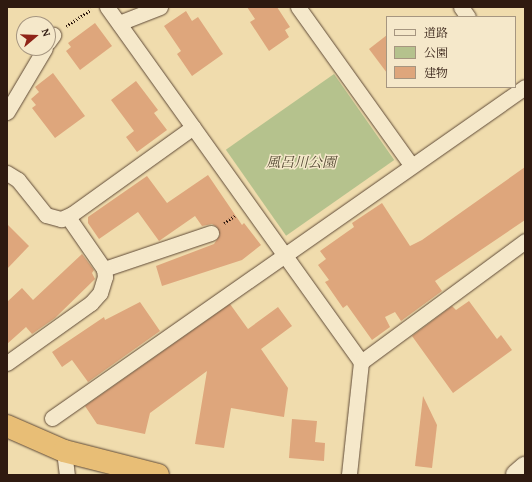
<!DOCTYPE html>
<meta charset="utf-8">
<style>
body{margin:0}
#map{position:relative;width:532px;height:482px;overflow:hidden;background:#f0dcad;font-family:"Gentium Book Plus","Noto Serif JP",serif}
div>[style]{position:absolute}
.green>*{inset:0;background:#b5c28d;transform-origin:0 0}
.building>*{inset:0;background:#dea67c}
.path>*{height:2.5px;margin-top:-1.25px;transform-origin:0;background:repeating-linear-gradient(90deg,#2f1a10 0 1px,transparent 0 3px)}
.roads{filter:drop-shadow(0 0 1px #5f4a37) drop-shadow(0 0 1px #5f4a37)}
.street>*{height:15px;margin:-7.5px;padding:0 7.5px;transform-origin:7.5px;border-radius:7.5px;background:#f5e8ca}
.secondary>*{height:22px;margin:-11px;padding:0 11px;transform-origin:11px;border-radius:11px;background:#f5e8ca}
.highway>*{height:22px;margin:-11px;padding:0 11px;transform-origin:11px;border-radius:11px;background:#e8be76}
span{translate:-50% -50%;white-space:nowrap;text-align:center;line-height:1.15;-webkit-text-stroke:3px #f5e8ca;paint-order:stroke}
.park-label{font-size:14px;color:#574c36;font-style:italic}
.frame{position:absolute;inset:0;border:8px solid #2f1a10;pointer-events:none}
.legend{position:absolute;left:386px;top:16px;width:130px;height:72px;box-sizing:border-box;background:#f5e8ca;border:1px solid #a69680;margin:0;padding:5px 7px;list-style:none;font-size:12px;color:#2f1a10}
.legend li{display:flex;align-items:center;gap:8px;height:20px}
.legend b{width:20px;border:1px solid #a69680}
.north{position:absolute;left:16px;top:16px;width:40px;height:40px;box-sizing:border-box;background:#f5e8ca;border:1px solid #a69680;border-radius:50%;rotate:71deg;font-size:11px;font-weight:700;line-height:16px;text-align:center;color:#2f1a10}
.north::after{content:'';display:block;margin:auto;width:14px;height:18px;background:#8f2418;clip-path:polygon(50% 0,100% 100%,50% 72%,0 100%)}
</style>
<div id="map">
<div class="green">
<div style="left:334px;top:74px;width:105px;height:132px;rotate:55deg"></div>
</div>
<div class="building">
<div style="clip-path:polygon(247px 7px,277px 7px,290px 27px,285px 30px,289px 37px,269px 51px,250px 22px,255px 19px)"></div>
<div style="clip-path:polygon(186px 11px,192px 21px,198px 17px,223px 54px,192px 76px,177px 54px,181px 51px,164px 26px)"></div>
<div style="clip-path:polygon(95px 23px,112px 46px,80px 70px,66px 51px,71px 47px,68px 43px)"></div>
<div style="clip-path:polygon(387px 35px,387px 73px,369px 49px)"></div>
<div style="clip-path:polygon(53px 73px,85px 116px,55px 138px,32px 108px,36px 105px,31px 99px,39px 92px,35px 87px)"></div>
<div style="clip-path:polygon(136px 81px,158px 110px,154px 113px,167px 130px,137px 152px,126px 137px,134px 131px,111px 100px)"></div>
<div style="clip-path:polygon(525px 167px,525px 220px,435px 281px,442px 291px,401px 321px,395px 312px,385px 317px,390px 327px,372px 340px,347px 305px,343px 308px,325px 282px,329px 280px,318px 265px,326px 259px,320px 251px,354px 227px,352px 223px,382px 203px,410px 246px,422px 240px)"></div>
<div style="clip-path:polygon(208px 175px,242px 225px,244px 223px,261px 245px,242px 260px,162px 286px,156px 266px,214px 244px,220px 235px,217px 227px,212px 224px,202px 226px,195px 216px,159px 241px,138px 212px,99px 239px,88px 223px,88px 217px,147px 176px,167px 203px)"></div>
<div style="clip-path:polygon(7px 224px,29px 246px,7px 269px)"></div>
<div style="clip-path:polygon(82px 254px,94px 270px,92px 273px,95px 279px,55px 318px,32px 334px,26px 327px,7px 344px,7px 302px,22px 288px,33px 300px)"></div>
<div style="clip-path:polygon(469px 301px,497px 339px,501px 335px,512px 350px,453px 393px,412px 336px,452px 306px,456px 310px)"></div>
<div style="clip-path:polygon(140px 302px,160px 331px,88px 382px,72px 360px,62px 367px,52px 352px,104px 317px,105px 320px)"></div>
<div style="clip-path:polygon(230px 304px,248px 329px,278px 307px,292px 326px,261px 349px,288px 388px,284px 417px,231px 408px,224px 448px,195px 444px,207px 371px,150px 413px,145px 434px,97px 424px,85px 406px)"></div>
<div style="clip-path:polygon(423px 396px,437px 425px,432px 468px,415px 466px)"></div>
<div style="clip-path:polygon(292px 419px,317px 421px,315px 442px,325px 443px,324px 461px,289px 458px)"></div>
</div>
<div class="path">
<div style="left:66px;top:26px;width:30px;rotate:-33deg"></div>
<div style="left:224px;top:223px;width:14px;rotate:-34deg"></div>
</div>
<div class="roads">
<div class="street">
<div style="left:107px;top:7px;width:437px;rotate:54.4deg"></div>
<div style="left:361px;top:362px;width:114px;rotate:96.1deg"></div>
<div style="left:298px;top:7px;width:194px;rotate:54.4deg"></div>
<div style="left:461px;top:7px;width:12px;rotate:55deg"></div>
<div style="left:119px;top:23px;width:44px;rotate:-21.3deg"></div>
<div style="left:48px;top:42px;width:9px;rotate:-54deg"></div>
<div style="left:7px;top:112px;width:74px;rotate:-59.3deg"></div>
<div style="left:7px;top:173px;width:13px;rotate:32deg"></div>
<div style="left:18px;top:180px;width:45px;rotate:51.3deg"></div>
<div style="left:46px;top:215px;width:16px;rotate:15deg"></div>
<div style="left:61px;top:219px;width:12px;rotate:-24deg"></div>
<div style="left:72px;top:214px;width:149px;rotate:-35.7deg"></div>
<div style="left:104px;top:269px;width:113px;rotate:-18.6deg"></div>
<div style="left:361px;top:362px;width:204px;rotate:-36.4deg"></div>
<div style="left:7px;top:363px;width:103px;rotate:-35.5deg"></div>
<div style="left:91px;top:303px;width:13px;rotate:-48deg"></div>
<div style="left:100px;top:293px;width:17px;rotate:-73deg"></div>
<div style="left:105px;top:277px;width:8px;rotate:-97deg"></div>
<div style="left:104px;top:269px;width:63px;rotate:-124.7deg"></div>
<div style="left:52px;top:418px;width:577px;rotate:-34.98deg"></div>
<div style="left:64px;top:451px;width:24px;rotate:83deg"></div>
</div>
<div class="secondary">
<div style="left:517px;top:475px;width:11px;rotate:-41deg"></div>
</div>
<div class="highway">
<div style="left:7px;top:426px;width:62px;rotate:23.7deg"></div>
<div style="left:64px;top:451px;width:97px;rotate:14.3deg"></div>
</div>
</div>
<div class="park-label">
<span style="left:301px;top:162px">風呂川公園</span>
</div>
<div class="frame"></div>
<ul class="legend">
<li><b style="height:5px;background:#f5e8ca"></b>道路</li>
<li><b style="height:11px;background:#b5c28d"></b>公園</li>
<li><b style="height:11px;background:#dea67c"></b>建物</li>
</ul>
<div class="north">N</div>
</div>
